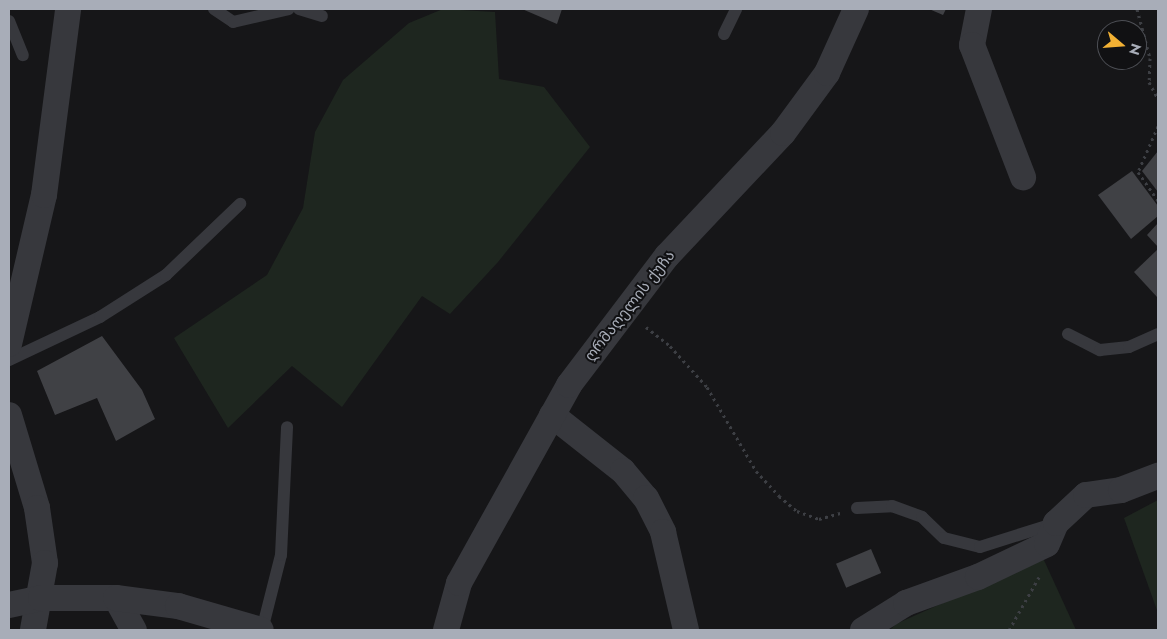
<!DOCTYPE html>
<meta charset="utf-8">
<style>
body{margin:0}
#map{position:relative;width:1167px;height:639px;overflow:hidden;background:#161618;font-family:Jost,"Noto Sans Georgian",sans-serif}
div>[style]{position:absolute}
.green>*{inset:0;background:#1e261f}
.building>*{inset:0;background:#404145;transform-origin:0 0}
.path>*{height:3px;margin-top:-1.5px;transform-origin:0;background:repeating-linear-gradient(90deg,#3d3f44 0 2.5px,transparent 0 6.5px)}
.service>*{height:12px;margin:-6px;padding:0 6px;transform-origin:6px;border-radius:6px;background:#37383d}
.minor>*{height:26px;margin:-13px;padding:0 13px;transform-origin:13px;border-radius:13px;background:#37383d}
span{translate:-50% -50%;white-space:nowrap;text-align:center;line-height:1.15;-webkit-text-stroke:4px #111113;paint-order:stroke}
.street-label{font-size:15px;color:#a8adb8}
.frame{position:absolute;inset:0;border:10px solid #a8adb8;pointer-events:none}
.north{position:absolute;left:1097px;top:20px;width:50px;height:50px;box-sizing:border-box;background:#111113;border:1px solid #4d4f55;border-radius:50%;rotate:108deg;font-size:14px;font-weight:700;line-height:20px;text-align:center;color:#a8adb8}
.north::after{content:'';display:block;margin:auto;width:18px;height:22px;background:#f2b134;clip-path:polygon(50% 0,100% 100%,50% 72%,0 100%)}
</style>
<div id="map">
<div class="green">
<div style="clip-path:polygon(443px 9px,495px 12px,499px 79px,544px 87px,590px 147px,498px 262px,450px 314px,422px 296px,342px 407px,292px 366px,228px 428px,174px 338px,267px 275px,303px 208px,315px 132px,343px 80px,409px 23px)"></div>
<div style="clip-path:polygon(1158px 500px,1158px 613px,1124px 518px)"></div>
<div style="clip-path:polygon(1043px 558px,1076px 630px,890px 630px,896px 624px)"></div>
</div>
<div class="building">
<div style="clip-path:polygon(522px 9px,562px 9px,557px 24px)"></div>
<div style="clip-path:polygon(929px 9px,946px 9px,943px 15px)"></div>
<div style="clip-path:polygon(1158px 151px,1158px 192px,1142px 171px)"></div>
<div style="clip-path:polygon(1132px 171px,1158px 206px,1158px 216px,1131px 239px,1098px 195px)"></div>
<div style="clip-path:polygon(1158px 223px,1158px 247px,1147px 235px)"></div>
<div style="clip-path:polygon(1158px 249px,1158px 296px,1157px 297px,1134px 272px)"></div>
<div style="clip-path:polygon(102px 336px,142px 390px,155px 419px,116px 441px,97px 398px,55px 415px,37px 371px)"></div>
<div style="left:871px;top:549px;width:26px;height:38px;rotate:67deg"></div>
</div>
<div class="path">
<div style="left:1137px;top:9px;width:51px;rotate:75.1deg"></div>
<div style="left:1150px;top:58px;width:24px;rotate:92deg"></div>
<div style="left:1149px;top:82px;width:19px;rotate:62deg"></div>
<div style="left:1158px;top:126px;width:50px;rotate:113.5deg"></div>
<div style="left:1138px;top:172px;width:35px;rotate:55deg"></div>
<div style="left:646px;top:327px;width:31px;rotate:38deg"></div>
<div style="left:670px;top:346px;width:55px;rotate:47.9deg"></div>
<div style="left:707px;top:387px;width:97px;rotate:59.7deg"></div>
<div style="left:756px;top:471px;width:34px;rotate:47deg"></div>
<div style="left:779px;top:496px;width:23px;rotate:40deg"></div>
<div style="left:797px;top:511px;width:23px;rotate:20deg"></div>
<div style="left:819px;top:519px;width:22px;rotate:-16deg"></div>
<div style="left:1009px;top:630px;width:61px;rotate:-60.5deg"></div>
</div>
<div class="service">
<div style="left:214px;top:9px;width:23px;rotate:34deg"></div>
<div style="left:233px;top:22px;width:57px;rotate:-13.1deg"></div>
<div style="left:299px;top:9px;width:24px;rotate:17deg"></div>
<div style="left:9px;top:21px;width:37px;rotate:68deg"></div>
<div style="left:724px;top:34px;width:28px;rotate:-64deg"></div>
<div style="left:1068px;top:334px;width:36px;rotate:27deg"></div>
<div style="left:1100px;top:350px;width:29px;rotate:-6deg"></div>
<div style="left:1129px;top:347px;width:32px;rotate:-24deg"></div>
<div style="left:9px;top:360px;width:101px;rotate:-25.3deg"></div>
<div style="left:100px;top:317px;width:78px;rotate:-32.5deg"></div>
<div style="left:166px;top:275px;width:103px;rotate:-43.8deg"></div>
<div style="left:857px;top:508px;width:35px;rotate:-3deg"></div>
<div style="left:892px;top:506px;width:32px;rotate:20deg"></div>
<div style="left:922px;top:517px;width:30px;rotate:44deg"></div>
<div style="left:944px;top:538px;width:37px;rotate:14deg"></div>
<div style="left:980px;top:547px;width:80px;rotate:-17.5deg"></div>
<div style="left:262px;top:630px;width:77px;rotate:-75.8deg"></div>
<div style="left:281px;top:555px;width:128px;rotate:-87.3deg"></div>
</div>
<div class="minor">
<div style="left:979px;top:9px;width:37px;rotate:101deg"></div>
<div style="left:972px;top:45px;width:142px;rotate:68.9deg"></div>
<div style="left:9px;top:344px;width:153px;rotate:-76.8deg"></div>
<div style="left:44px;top:195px;width:188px;rotate:-82.6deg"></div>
<div style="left:9px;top:415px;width:97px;rotate:73.2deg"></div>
<div style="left:37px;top:508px;width:56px;rotate:81.7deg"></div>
<div style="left:45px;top:563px;width:68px;rotate:100.2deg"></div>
<div style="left:552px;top:415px;width:90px;rotate:38.3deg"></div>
<div style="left:623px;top:471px;width:35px;rotate:50deg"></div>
<div style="left:646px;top:498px;width:38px;rotate:63deg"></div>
<div style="left:663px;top:532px;width:101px;rotate:76.8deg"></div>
<div style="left:116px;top:598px;width:37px;rotate:61deg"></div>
<div style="left:9px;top:605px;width:33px;rotate:-12deg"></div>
<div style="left:41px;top:598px;width:75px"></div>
<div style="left:116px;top:598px;width:63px;rotate:7.4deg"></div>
<div style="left:178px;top:606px;width:86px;rotate:16.1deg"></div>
<div style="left:446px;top:630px;width:49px;rotate:-74.5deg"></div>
<div style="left:459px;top:583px;width:227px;rotate:-60.9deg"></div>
<div style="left:569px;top:385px;width:162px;rotate:-52.8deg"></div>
<div style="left:667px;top:256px;width:169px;rotate:-46.7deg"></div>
<div style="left:783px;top:133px;width:74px;rotate:-53.7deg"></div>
<div style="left:827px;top:73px;width:70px;rotate:-65.6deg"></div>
<div style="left:863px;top:630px;width:51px;rotate:-32.1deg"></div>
<div style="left:906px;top:603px;width:77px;rotate:-19.9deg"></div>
<div style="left:978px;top:577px;width:76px;rotate:-25.6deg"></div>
<div style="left:1047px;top:544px;width:23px;rotate:-67deg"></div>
<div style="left:1056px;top:523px;width:41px;rotate:-43deg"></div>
<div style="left:1086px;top:495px;width:35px;rotate:-8deg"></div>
<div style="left:1121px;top:490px;width:40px;rotate:-21deg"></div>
</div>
<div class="street-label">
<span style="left:630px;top:306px;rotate:-52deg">ღრმაღელის ქუჩა</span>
</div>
<div class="frame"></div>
<div class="north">N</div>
</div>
